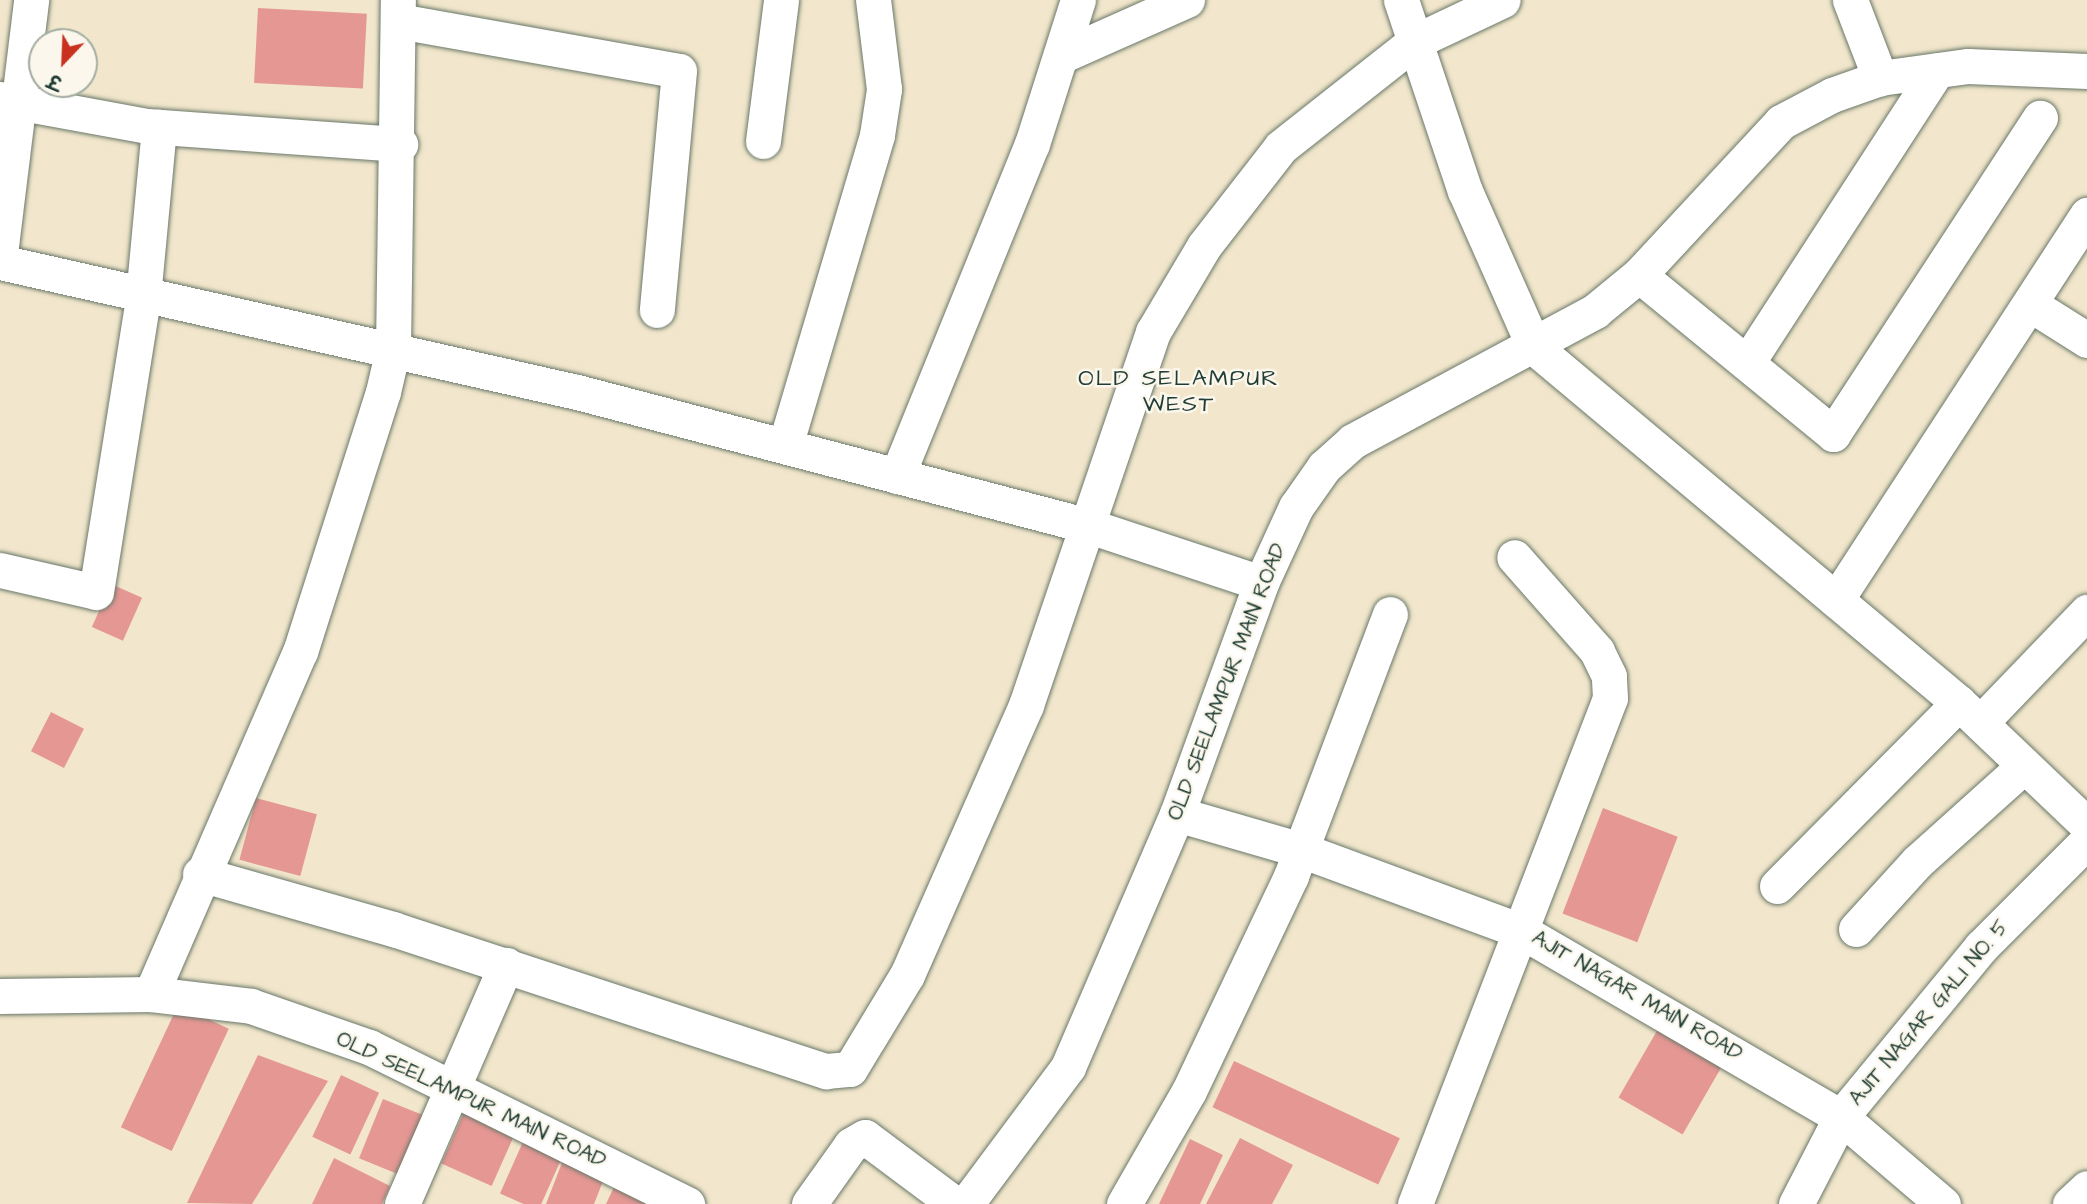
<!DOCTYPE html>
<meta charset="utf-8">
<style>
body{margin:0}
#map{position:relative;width:2087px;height:1204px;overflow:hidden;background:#f2e7cc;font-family:"Architects Daughter","Playpen Sans Deva",sans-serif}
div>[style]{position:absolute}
.building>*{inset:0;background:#e59794;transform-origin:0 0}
.roads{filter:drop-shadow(0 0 2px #697869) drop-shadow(0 0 2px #697869)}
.minor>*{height:35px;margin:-17.5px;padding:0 17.5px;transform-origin:17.5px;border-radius:17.5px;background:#fff}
span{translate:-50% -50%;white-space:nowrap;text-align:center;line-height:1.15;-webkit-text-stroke:5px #fbf7ec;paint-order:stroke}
.street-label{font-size:21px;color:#1f3d34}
.neighbourhood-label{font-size:23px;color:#1f3d34;letter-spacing:2px}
.north{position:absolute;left:28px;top:28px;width:70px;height:70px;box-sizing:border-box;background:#fbf7ec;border:2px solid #a3ada2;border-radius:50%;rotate:203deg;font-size:19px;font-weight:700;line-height:28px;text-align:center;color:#1f3d34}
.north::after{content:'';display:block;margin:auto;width:24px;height:32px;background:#c8321e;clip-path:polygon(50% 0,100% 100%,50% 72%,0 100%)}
</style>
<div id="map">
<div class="building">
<div style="left:258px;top:8px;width:109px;height:75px;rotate:3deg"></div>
<div style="left:111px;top:584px;width:34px;height:47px;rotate:24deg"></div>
<div style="left:51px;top:712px;width:37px;height:44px;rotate:27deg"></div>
<div style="left:256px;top:798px;width:63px;height:64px;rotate:15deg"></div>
<div style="left:1603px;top:808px;width:80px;height:113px;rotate:21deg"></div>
<div style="left:178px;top:1005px;width:56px;height:135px;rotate:25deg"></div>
<div style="left:1658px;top:1029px;width:74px;height:79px;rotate:30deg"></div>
<div style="clip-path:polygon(258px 1055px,328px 1081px,252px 1204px,187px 1203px)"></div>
<div style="left:1234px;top:1061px;width:183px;height:51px;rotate:25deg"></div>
<div style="left:341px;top:1075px;width:42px;height:68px;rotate:25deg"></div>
<div style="left:383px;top:1099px;width:45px;height:64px;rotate:22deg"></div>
<div style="left:467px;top:1106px;width:55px;height:63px;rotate:24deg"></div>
<div style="left:526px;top:1135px;width:42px;height:64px;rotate:24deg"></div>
<div style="clip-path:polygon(1240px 1138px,1293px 1165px,1272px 1204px,1206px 1204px)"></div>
<div style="clip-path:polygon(1190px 1139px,1223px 1155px,1200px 1204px,1159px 1204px)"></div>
<div style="clip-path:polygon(565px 1155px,607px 1171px,594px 1204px,546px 1204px)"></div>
<div style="clip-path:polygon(334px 1158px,390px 1186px,382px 1204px,312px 1204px)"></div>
<div style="clip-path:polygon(614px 1187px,650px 1204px,606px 1204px)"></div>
</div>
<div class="roads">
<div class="minor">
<div style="left:1401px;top:0;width:201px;rotate:71.5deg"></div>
<div style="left:1465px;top:191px;width:171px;rotate:66.1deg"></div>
<div style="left:1534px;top:347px;width:554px;rotate:39.95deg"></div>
<div style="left:1959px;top:703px;width:177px;rotate:43.6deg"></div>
<div style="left:1850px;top:0;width:84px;rotate:69deg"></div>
<div style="left:399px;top:21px;width:284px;rotate:10.1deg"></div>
<div style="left:679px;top:71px;width:240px;rotate:95.3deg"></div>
<div style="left:1061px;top:56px;width:138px;rotate:-24deg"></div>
<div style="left:0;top:99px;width:149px;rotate:10.4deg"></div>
<div style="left:147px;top:126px;width:254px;rotate:4.1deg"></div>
<div style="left:763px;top:141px;width:142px;rotate:-82.7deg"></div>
<div style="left:0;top:254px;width:256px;rotate:-83deg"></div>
<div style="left:0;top:262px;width:591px;rotate:12.7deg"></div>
<div style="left:577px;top:392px;width:529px;rotate:14.67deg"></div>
<div style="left:1089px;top:526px;width:181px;rotate:18.3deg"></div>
<div style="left:1639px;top:275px;width:251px;rotate:39.3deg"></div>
<div style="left:1833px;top:434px;width:378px;rotate:-56.8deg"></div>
<div style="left:2033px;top:306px;width:64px;rotate:32.2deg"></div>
<div style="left:1747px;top:363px;width:349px;rotate:-57deg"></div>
<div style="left:785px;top:446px;width:324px;rotate:-73.5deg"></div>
<div style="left:877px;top:135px;width:47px;rotate:-81.3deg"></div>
<div style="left:884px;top:89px;width:90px;rotate:-97deg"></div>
<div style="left:897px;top:476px;width:358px;rotate:-67.9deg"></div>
<div style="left:1032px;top:144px;width:151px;rotate:-72.3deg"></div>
<div style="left:0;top:570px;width:98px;rotate:12.9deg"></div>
<div style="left:96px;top:592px;width:299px;rotate:-80.9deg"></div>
<div style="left:143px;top:297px;width:171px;rotate:-84.6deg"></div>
<div style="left:1836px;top:600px;width:460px;rotate:-56.9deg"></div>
<div style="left:1981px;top:722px;width:153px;rotate:-46.1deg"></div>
<div style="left:1177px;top:814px;width:129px;rotate:16.2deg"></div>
<div style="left:1301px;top:850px;width:234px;rotate:20.2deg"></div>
<div style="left:1521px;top:931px;width:370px;rotate:30.2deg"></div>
<div style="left:1841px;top:1117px;width:134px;rotate:40.5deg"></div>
<div style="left:200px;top:874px;width:201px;rotate:15.9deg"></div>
<div style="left:393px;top:929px;width:456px;rotate:18.2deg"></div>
<div style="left:826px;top:1071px;width:24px;rotate:-5deg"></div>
<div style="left:850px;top:1069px;width:110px;rotate:-58.8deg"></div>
<div style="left:907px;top:975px;width:295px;rotate:-66.2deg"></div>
<div style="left:1026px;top:705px;width:394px;rotate:-71.2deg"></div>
<div style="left:1153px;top:332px;width:100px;rotate:-59.3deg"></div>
<div style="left:1204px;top:246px;width:125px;rotate:-52.1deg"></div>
<div style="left:1281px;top:147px;width:169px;rotate:-38.3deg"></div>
<div style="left:1414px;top:42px;width:98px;rotate:-25.3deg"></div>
<div style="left:1777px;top:886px;width:258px;rotate:-45.2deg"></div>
<div style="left:1856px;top:929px;width:91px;rotate:-47.7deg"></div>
<div style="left:1917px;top:862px;width:144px;rotate:-41.9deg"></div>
<div style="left:151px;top:994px;width:373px;rotate:-66.5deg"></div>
<div style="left:300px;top:652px;width:273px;rotate:-72.3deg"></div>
<div style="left:383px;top:392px;width:44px;rotate:-76.9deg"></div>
<div style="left:393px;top:349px;width:349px;rotate:-89.2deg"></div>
<div style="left:0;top:996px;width:151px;rotate:-0.8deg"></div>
<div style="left:151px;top:994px;width:101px;rotate:6.8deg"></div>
<div style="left:251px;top:1006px;width:125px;rotate:19.2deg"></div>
<div style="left:369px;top:1047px;width:355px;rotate:26.3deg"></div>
<div style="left:402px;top:1204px;width:261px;rotate:-66.5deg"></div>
<div style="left:809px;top:1204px;width:72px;rotate:-54.6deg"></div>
<div style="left:851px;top:1145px;width:16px;rotate:-30deg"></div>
<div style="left:865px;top:1137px;width:112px;rotate:36.7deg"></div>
<div style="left:966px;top:1204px;width:171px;rotate:-53.3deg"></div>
<div style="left:1068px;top:1067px;width:275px;rotate:-66.7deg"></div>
<div style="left:1177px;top:814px;width:246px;rotate:-70deg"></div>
<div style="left:1261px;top:583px;width:84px;rotate:-65.3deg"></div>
<div style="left:1296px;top:507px;width:49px;rotate:-55deg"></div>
<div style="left:1324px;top:467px;width:39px;rotate:-42deg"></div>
<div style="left:1353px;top:441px;width:275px;rotate:-28.2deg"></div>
<div style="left:1595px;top:311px;width:57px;rotate:-39.3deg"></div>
<div style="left:1639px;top:275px;width:209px;rotate:-47.1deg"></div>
<div style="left:1781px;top:122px;width:58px;rotate:-27.9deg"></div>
<div style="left:1832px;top:95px;width:51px;rotate:-19.5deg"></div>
<div style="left:1880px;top:78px;width:89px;rotate:-7.8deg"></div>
<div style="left:1968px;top:66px;width:119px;rotate:2.4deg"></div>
<div style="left:1124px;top:1204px;width:130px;rotate:-60.1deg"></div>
<div style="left:1189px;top:1091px;width:238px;rotate:-64.6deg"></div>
<div style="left:1291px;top:876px;width:280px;rotate:-69.3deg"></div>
<div style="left:1415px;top:1204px;width:542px;rotate:-68.92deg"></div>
<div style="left:1610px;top:698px;width:22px;rotate:-93deg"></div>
<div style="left:1609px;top:676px;width:28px;rotate:-116deg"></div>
<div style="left:1597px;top:651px;width:125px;rotate:-131.4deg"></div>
<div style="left:1796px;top:1204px;width:98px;rotate:-62.7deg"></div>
<div style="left:1841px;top:1117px;width:220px;rotate:-50.5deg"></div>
<div style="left:1981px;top:947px;width:150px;rotate:-45deg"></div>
<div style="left:2070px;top:1204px;width:23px;rotate:-43deg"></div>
</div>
</div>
<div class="street-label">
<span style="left:1227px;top:682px;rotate:-69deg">OLD SEELAMPUR MAIN ROAD</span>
<span style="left:1637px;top:996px;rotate:30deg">AJIT NAGAR MAIN ROAD</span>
<span style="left:1929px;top:1013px;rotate:-50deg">AJIT NAGAR GALI NO. 5</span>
<span style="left:471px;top:1100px;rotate:25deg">OLD SEELAMPUR MAIN ROAD</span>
</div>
<div class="neighbourhood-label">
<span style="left:1179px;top:391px">OLD SELAMPUR<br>WEST</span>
</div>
<div class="north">उ</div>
</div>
